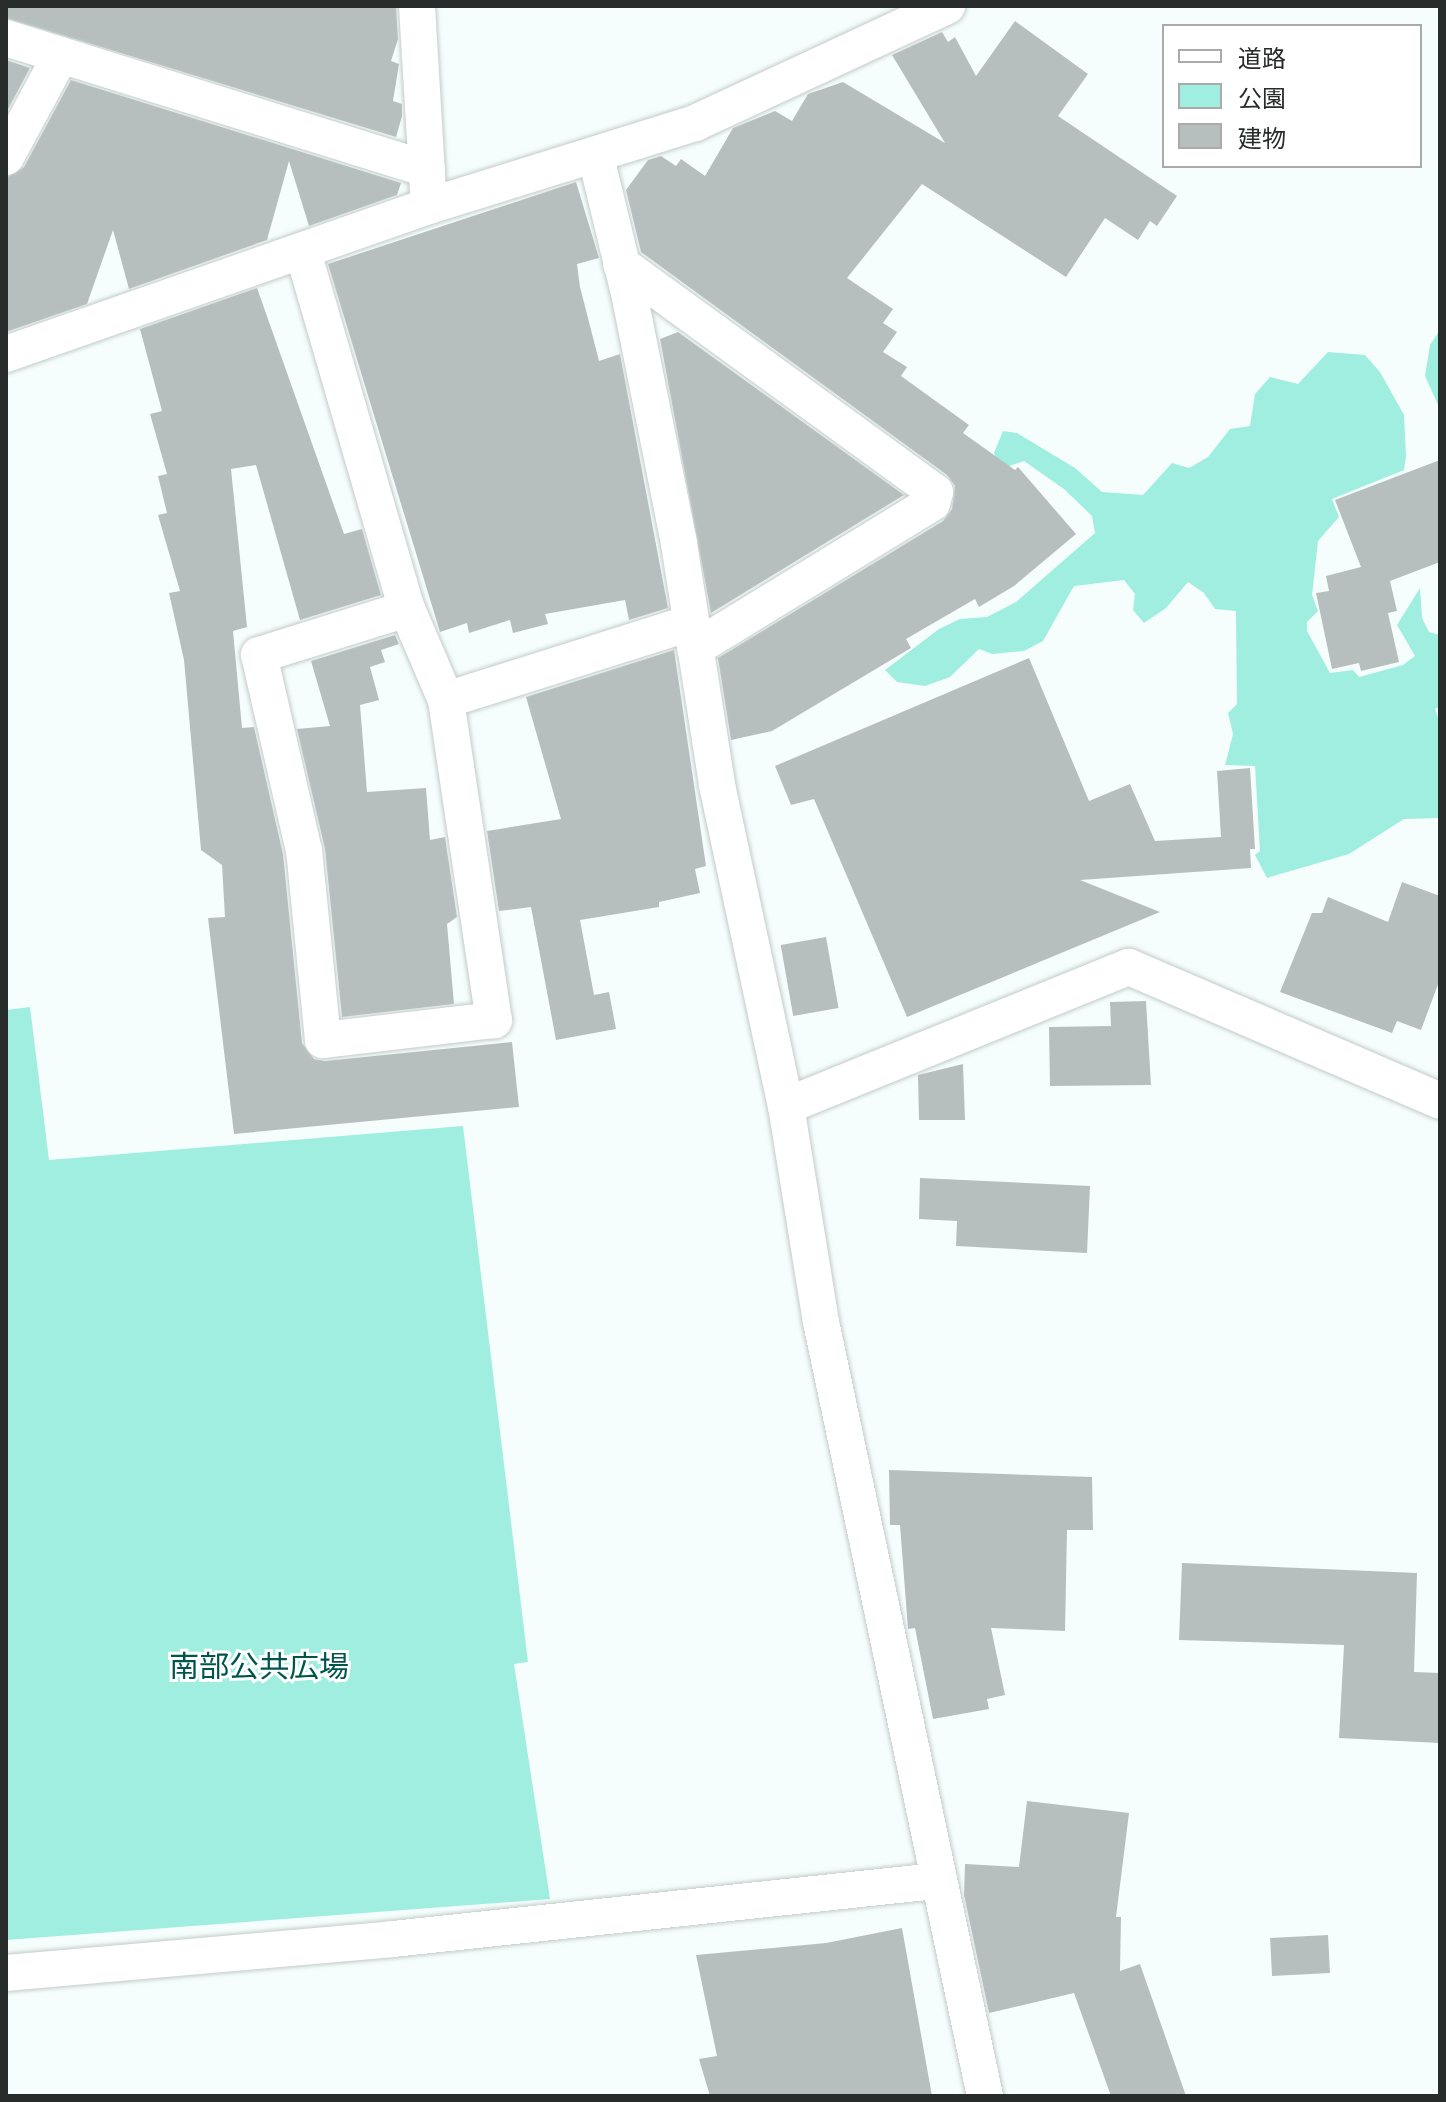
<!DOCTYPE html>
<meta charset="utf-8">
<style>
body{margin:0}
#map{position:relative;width:1446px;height:2102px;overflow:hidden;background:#f5fefc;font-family:Cabin,"Noto Sans JP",sans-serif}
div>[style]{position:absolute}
.green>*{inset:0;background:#9feee0}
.building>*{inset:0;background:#b6bfbd;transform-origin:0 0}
.roads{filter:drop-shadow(0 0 2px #c2cbc9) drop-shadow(0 0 2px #c2cbc9)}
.minor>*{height:36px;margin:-18px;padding:0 18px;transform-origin:18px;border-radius:18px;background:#fff}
span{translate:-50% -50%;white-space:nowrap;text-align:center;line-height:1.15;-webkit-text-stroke:6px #fff;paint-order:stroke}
.park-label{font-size:30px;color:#00564c}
.frame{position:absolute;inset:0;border:8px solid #272b2a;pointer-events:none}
.legend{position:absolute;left:1162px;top:24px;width:260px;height:144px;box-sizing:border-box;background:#fff;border:2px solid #a9aaaa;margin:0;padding:10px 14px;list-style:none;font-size:24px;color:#272b2a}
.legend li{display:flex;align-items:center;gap:16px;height:40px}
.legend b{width:40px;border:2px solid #a9aaaa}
</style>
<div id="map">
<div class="green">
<div style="clip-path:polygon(1440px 330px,1440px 409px,1425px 376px,1430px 345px)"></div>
<div style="clip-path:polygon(1328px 352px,1365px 355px,1380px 372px,1404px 415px,1406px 456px,1404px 470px,1332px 499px,1339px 517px,1318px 541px,1312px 595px,1318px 611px,1307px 622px,1307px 631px,1330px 673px,1353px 670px,1359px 677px,1403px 665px,1415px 656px,1397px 625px,1420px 588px,1422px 618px,1429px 632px,1440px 635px,1440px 707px,1435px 709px,1440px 723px,1440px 818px,1404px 819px,1349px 854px,1267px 878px,1255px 855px,1260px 851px,1255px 766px,1225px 765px,1233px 734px,1228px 713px,1237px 704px,1236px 611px,1215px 609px,1204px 593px,1188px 582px,1166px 608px,1144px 623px,1133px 610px,1135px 594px,1124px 580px,1074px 586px,1043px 641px,1024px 651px,992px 654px,979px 649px,950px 677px,925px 686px,897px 682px,885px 670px,939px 629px,960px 619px,987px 617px,1016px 602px,1095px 533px,1092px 516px,1064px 489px,1024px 461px,1009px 466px,997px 462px,994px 453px,1003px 431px,1017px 433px,1075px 468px,1102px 492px,1143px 495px,1172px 463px,1189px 468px,1208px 457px,1230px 429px,1250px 426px,1255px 394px,1270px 377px,1298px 384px)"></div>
<div style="clip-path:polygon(30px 1007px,49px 1160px,463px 1126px,528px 1662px,514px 1664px,550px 1899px,6px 1940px,6px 1010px)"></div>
</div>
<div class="building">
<div style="clip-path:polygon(6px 6px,396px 6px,398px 39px,391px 61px,399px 64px,393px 101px,402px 104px,402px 116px,396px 137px,6px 18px)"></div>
<div style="clip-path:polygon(1015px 21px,1088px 74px,1058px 116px,1177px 196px,1157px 226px,1150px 221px,1138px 240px,1105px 218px,1066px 277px,922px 184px,847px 278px,893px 309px,883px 323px,897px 332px,883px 352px,907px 367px,901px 376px,969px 425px,963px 433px,1015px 470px,1018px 467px,1076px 534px,1014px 586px,979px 607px,975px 599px,906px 639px,911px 648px,772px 731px,731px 740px,718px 658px,943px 521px,952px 509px,955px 486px,947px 475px,641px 252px,626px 190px,648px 160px,661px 156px,676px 166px,681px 159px,705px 176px,733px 128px,775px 111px,792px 121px,808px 94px,843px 82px,945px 143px,892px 55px,942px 32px,948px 42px,955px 37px,976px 76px)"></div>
<div style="clip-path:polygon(6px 60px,30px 68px,6px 113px)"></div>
<div style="clip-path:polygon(71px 80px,401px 183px,397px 195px,309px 226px,289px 161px,267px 240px,129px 289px,113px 230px,87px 304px,6px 332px,6px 178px,24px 167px)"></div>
<div style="clip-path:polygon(576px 182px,599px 258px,577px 264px,580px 287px,599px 361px,620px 354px,668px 608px,629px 620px,625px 600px,545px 614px,548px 624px,513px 633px,510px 620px,469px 633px,467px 623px,440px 632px,328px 264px)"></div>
<div style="clip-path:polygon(257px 288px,344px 534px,362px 529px,381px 595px,300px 620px,256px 465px,231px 469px,247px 627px,233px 631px,242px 728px,254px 727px,283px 854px,302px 1043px,314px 1059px,325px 1061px,512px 1042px,519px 1107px,234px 1134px,208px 918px,225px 917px,222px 865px,201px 850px,184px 660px,169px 593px,180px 591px,158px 515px,167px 513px,158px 476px,167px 474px,150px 414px,162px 411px,140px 329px)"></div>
<div style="clip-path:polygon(678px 332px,904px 495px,711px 613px,660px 339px)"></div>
<div style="clip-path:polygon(1440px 460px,1440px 562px,1390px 581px,1397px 611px,1388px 613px,1399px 662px,1361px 671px,1359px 663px,1332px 669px,1316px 593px,1329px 591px,1326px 576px,1361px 567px,1335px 500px)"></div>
<div style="clip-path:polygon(395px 635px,399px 644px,381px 650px,385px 662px,370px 667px,379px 700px,360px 705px,367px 792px,426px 788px,430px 840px,445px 837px,457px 917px,447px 924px,454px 1004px,342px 1017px,325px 849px,297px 729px,330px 726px,311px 661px)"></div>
<div style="clip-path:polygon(674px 650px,706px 866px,695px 869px,700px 893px,659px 902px,659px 907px,580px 920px,594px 995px,609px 992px,616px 1029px,556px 1040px,531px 907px,499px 911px,487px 831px,561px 819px,526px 697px)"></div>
<div style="clip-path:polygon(1029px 658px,1089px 801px,1130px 784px,1155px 841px,1221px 837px,1217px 771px,1250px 768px,1255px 849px,1250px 849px,1251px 868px,1080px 880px,1160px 912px,907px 1017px,814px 799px,791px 805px,775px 766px)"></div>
<div style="clip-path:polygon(1402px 882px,1440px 896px,1440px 979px,1421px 1030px,1397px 1021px,1392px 1033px,1280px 992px,1312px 913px,1322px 913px,1328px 897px,1388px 922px)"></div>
<div style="left:826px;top:937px;width:72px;height:46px;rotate:80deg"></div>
<div style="clip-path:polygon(1146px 1001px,1151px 1085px,1050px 1086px,1049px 1027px,1111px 1026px,1110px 1002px)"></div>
<div style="clip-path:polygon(963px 1064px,965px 1120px,919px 1120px,918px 1075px)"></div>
<div style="clip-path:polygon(920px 1178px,1090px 1186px,1087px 1253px,956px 1246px,957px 1221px,919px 1219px)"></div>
<div style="clip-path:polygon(889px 1470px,1092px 1477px,1093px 1530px,1067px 1530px,1065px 1631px,991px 1628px,1005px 1695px,987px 1699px,989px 1709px,933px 1719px,915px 1628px,908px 1629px,900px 1525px,890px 1525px)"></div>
<div style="clip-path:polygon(1182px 1563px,1417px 1573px,1414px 1672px,1440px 1673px,1440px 1743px,1339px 1738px,1344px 1645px,1179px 1640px)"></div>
<div style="clip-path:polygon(1027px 1801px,1129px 1813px,1116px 1917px,1121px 1917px,1120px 1971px,1140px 1964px,1186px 2096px,1111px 2096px,1074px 1993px,989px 2013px,964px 1895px,965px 1864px,1019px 1867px)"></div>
<div style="clip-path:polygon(902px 1928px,932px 2096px,710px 2096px,699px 2059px,717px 2056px,696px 1955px,826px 1943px)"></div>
<div style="left:1328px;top:1935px;width:38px;height:58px;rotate:87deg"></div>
</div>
<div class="roads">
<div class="minor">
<div style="left:417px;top:6px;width:186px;rotate:86.6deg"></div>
<div style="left:6px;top:38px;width:441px;rotate:17.3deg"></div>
<div style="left:6px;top:157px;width:116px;rotate:-61.7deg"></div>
<div style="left:596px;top:157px;width:145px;rotate:76.4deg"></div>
<div style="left:630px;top:298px;width:251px;rotate:78.7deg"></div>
<div style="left:679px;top:544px;width:244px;rotate:81deg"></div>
<div style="left:717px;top:785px;width:328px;rotate:77.9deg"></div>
<div style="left:786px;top:1106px;width:219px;rotate:80.8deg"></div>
<div style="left:821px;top:1322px;width:791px;rotate:78.04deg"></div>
<div style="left:303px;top:252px;width:372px;rotate:73.8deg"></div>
<div style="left:407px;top:609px;width:99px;rotate:66.8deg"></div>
<div style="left:446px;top:700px;width:324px;rotate:81.5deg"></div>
<div style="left:494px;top:1020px;width:172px;rotate:173.3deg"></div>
<div style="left:323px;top:1040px;width:190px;rotate:-95.7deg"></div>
<div style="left:304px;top:851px;width:201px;rotate:-102.9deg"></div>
<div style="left:259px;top:655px;width:155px;rotate:-17.3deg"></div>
<div style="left:621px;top:264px;width:388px;rotate:36deg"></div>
<div style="left:935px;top:492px;width:11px;rotate:105deg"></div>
<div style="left:932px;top:503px;width:278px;rotate:148.5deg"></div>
<div style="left:6px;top:354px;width:448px;rotate:-19.3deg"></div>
<div style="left:429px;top:206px;width:279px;rotate:-17.3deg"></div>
<div style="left:695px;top:123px;width:278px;rotate:-24.9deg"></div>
<div style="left:446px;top:700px;width:256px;rotate:-17.5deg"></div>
<div style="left:786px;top:1106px;width:370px;rotate:-22.1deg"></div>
<div style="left:1129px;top:967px;width:339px;rotate:23.3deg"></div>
<div style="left:6px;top:1973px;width:388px;rotate:-5deg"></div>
<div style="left:393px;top:1939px;width:546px;rotate:-6.1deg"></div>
</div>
</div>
<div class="park-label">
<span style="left:259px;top:1667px">南部公共広場</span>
</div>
<div class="frame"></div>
<ul class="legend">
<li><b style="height:10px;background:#fff"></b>道路</li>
<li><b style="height:22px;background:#9feee0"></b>公園</li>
<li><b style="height:22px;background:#b6bfbd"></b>建物</li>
</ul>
</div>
